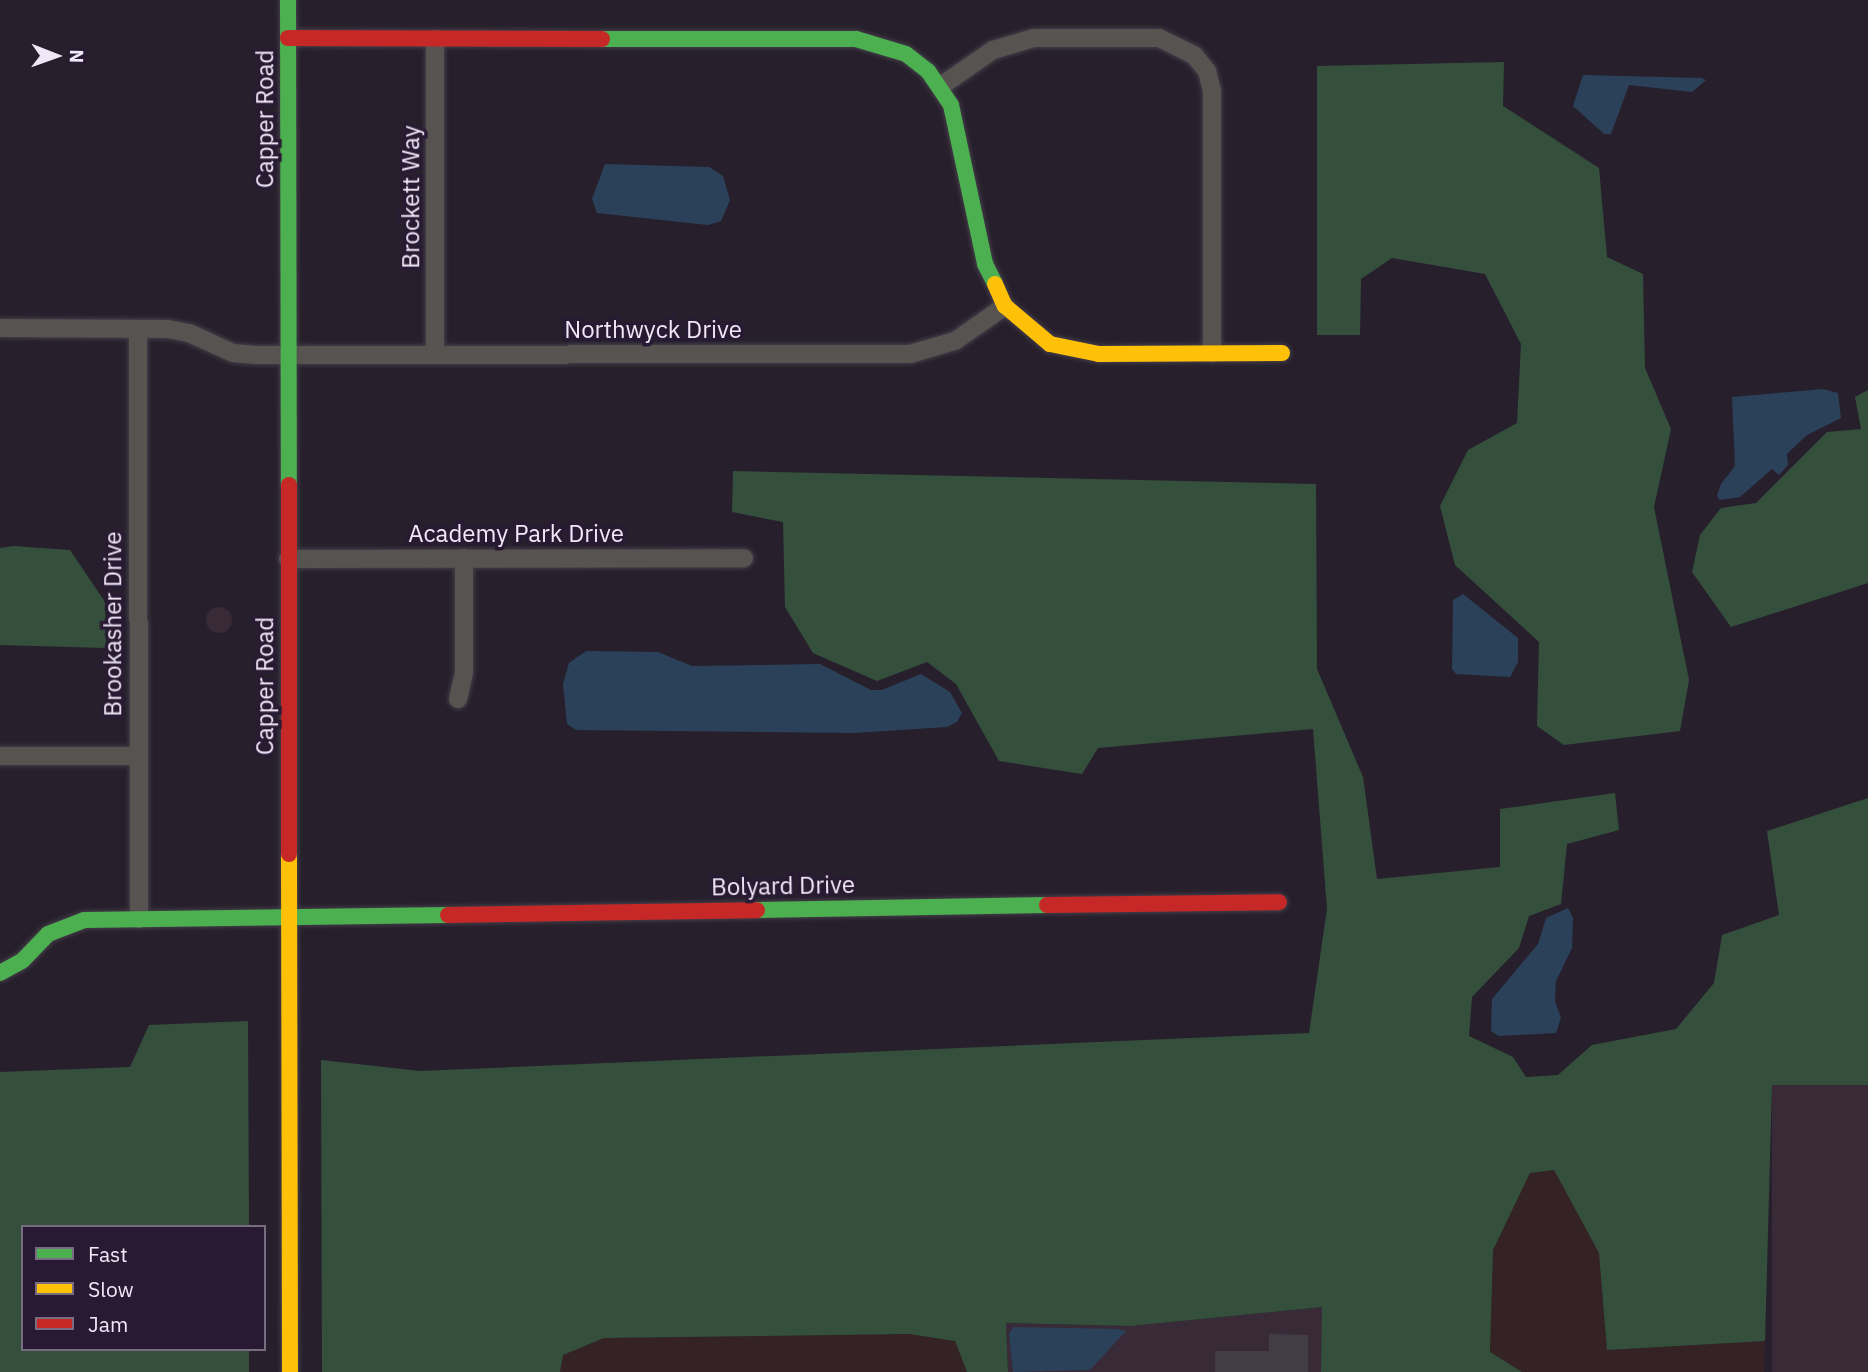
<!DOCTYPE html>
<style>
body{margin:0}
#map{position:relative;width:1868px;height:1372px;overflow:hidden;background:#27202c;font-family:"IBM Plex Sans",sans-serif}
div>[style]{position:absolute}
.commercial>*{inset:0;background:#342225}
.industrial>*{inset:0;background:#382b37;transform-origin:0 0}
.round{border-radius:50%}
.forest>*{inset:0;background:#34503d}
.water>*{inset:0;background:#2b415a}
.building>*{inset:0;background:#423c47}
.roads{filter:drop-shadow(0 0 2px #433d48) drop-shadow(0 0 2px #433d48)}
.street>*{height:18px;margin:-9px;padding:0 9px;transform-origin:9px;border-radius:9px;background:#575351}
.fast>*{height:16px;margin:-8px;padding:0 8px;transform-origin:8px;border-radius:8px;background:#4caf50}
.slow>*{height:16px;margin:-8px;padding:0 8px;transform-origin:8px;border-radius:8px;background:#ffc107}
.jam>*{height:16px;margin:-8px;padding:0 8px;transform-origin:8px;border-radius:8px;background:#c62828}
span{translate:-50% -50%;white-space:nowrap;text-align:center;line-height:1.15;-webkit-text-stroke:7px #281a32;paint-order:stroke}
.street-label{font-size:24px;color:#f0e7f7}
.legend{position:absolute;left:21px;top:1225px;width:245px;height:126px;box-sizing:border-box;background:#281a32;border:2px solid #786c81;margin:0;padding:9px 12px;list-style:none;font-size:21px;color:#f0e7f7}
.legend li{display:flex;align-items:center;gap:14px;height:35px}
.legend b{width:35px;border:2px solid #786c81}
.north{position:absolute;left:21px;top:21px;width:70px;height:70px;-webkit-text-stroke:5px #281a32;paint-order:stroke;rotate:91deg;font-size:19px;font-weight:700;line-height:28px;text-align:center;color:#f0e7f7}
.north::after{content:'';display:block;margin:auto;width:24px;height:32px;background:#f0e7f7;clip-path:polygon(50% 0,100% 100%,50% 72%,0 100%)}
</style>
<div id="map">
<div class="commercial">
<div style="clip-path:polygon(1554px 1170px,1599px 1253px,1607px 1350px,1765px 1341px,1764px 1372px,1522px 1372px,1490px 1352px,1493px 1250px,1530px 1172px)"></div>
<div style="clip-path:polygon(909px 1334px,955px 1341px,967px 1372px,560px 1372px,563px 1355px,604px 1338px)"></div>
</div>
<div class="industrial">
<div class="round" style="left:206px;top:607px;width:26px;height:26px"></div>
<div style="left:1772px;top:1085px;width:96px;height:287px"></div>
<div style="clip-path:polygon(1323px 1307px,1321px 1372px,1008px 1372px,1006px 1323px,1131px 1326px)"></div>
</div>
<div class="forest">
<div style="clip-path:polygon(1504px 62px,1503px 106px,1599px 168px,1607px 257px,1643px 274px,1645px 368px,1671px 429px,1654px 507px,1689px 680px,1680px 731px,1564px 745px,1537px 726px,1539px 642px,1455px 565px,1440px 506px,1468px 450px,1517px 423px,1521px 344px,1485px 274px,1392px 258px,1361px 279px,1360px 335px,1317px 335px,1317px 66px)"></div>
<div style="clip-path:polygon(1868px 390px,1868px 583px,1731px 627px,1692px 572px,1700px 535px,1721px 508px,1756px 503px,1827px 432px,1861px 429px,1855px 397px)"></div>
<div style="clip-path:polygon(733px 471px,1316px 484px,1317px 669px,1363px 777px,1377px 879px,1500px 867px,1500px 809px,1615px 793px,1619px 830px,1567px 844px,1561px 904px,1529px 916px,1519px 948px,1472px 997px,1469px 1036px,1513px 1057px,1526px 1077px,1558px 1075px,1592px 1045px,1676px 1029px,1714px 983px,1722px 935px,1779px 915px,1767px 831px,1868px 798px,1868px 1085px,1772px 1085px,1765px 1341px,1607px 1350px,1599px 1253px,1554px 1170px,1530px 1173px,1493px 1250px,1490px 1352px,1522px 1372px,1321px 1372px,1322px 1307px,1131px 1326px,1006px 1323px,1008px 1372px,967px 1372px,955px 1341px,909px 1334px,604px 1338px,563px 1355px,560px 1372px,322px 1372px,321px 1060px,420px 1071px,1309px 1033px,1327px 909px,1313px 729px,1098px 748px,1082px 774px,999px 761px,956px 684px,927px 662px,877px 681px,813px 653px,785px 607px,783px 522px,732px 512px)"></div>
<div style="clip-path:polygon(13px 546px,70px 550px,105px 602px,106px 648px,0 645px,0 548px)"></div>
<div style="clip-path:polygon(248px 1021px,249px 1227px,23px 1227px,23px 1349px,249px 1349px,249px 1372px,0 1372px,0 1072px,130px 1067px,149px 1025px)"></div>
</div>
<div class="water">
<div style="clip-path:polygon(1583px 75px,1701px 78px,1706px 80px,1692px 92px,1629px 85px,1611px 134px,1604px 134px,1573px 106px)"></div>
<div style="clip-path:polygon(605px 164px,709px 167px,723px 176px,730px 200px,721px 221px,708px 225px,597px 213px,592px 199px)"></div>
<div style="clip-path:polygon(1823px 389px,1838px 393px,1841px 418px,1807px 435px,1787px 454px,1788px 465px,1779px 475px,1772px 469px,1740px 497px,1720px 500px,1717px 496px,1721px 484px,1735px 466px,1732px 397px)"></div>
<div style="clip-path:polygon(1463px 594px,1518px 638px,1518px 662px,1510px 677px,1456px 674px,1452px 669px,1453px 600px)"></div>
<div style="clip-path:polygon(586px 651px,658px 652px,692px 666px,820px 664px,871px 690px,882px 690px,921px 674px,950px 692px,962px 713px,957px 722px,947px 727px,854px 733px,576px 730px,567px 724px,563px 684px,569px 663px)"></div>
<div style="clip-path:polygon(1568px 908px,1573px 918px,1572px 948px,1556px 981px,1555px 1001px,1561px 1018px,1556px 1033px,1499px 1036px,1491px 1031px,1492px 999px,1538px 944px,1546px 918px)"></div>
<div style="clip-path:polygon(1014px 1327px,1118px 1329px,1126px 1331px,1090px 1370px,1013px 1372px,1009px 1333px)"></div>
</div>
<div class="building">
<div style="clip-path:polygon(1269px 1334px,1308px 1335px,1308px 1372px,1215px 1372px,1215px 1351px,1269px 1351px)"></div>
</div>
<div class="roads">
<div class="street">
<div style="left:435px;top:39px;width:316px;rotate:90deg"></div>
<div style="left:941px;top:86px;width:63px;rotate:-34.7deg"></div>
<div style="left:993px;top:50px;width:43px;rotate:-16.3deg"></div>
<div style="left:1034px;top:38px;width:125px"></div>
<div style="left:1159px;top:38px;width:39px;rotate:26deg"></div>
<div style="left:1194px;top:55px;width:21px;rotate:51deg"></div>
<div style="left:1207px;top:71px;width:21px;rotate:76deg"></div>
<div style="left:1212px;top:91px;width:262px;rotate:90deg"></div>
<div style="left:0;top:328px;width:168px;rotate:0.3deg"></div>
<div style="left:168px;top:329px;width:21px;rotate:11deg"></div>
<div style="left:189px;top:333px;width:48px;rotate:24.4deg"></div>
<div style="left:233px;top:353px;width:23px;rotate:5deg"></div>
<div style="left:256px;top:355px;width:654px;rotate:-0.09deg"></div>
<div style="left:910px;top:354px;width:47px;rotate:-16.1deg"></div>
<div style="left:955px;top:341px;width:61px;rotate:-35deg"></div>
<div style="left:138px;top:329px;width:590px;rotate:89.9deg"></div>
<div style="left:288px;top:559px;width:456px;rotate:-0.1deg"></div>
<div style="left:458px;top:699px;width:28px;rotate:-77deg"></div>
<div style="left:464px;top:672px;width:114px;rotate:-90deg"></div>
<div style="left:0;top:756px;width:138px"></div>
</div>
<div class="fast">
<div style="left:288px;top:0;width:485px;rotate:89.9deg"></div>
<div style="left:602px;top:39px;width:254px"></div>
<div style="left:856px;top:39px;width:52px;rotate:16.7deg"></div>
<div style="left:906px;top:54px;width:28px;rotate:38deg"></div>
<div style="left:928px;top:71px;width:41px;rotate:55.9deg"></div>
<div style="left:951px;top:105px;width:163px;rotate:77.9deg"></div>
<div style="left:985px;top:264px;width:22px;rotate:63deg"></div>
<div style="left:757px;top:910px;width:290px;rotate:-1deg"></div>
<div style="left:0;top:973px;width:26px;rotate:-29deg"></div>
<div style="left:23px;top:960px;width:36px;rotate:-46deg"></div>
<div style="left:48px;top:934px;width:39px;rotate:-21deg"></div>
<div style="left:84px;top:920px;width:364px;rotate:-0.8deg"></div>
</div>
<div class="slow">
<div style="left:995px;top:284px;width:24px;rotate:66deg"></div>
<div style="left:1005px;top:306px;width:59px;rotate:40.2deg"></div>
<div style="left:1050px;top:344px;width:50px;rotate:11.5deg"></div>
<div style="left:1099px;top:354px;width:183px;rotate:-0.3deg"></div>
<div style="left:289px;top:854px;width:518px;rotate:89.89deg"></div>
</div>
<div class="jam">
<div style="left:288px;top:38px;width:314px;rotate:0.2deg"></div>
<div style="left:289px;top:485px;width:369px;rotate:90deg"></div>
<div style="left:1047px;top:905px;width:232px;rotate:-0.7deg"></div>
<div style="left:448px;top:915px;width:309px;rotate:-0.9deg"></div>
</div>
</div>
<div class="street-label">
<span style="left:265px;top:119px;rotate:-90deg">Capper Road</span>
<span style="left:411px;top:197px;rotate:-90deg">Brockett Way</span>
<span style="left:653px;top:330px">Northwyck Drive</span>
<span style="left:516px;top:534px">Academy Park Drive</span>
<span style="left:113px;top:624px;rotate:-90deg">Brookasher Drive</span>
<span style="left:265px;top:686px;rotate:-90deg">Capper Road</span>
<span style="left:783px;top:886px;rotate:-1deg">Bolyard Drive</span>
</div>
<ul class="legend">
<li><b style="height:9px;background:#4caf50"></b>Fast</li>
<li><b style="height:9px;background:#ffc107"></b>Slow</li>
<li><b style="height:9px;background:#c62828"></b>Jam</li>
</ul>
<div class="north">N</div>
</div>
